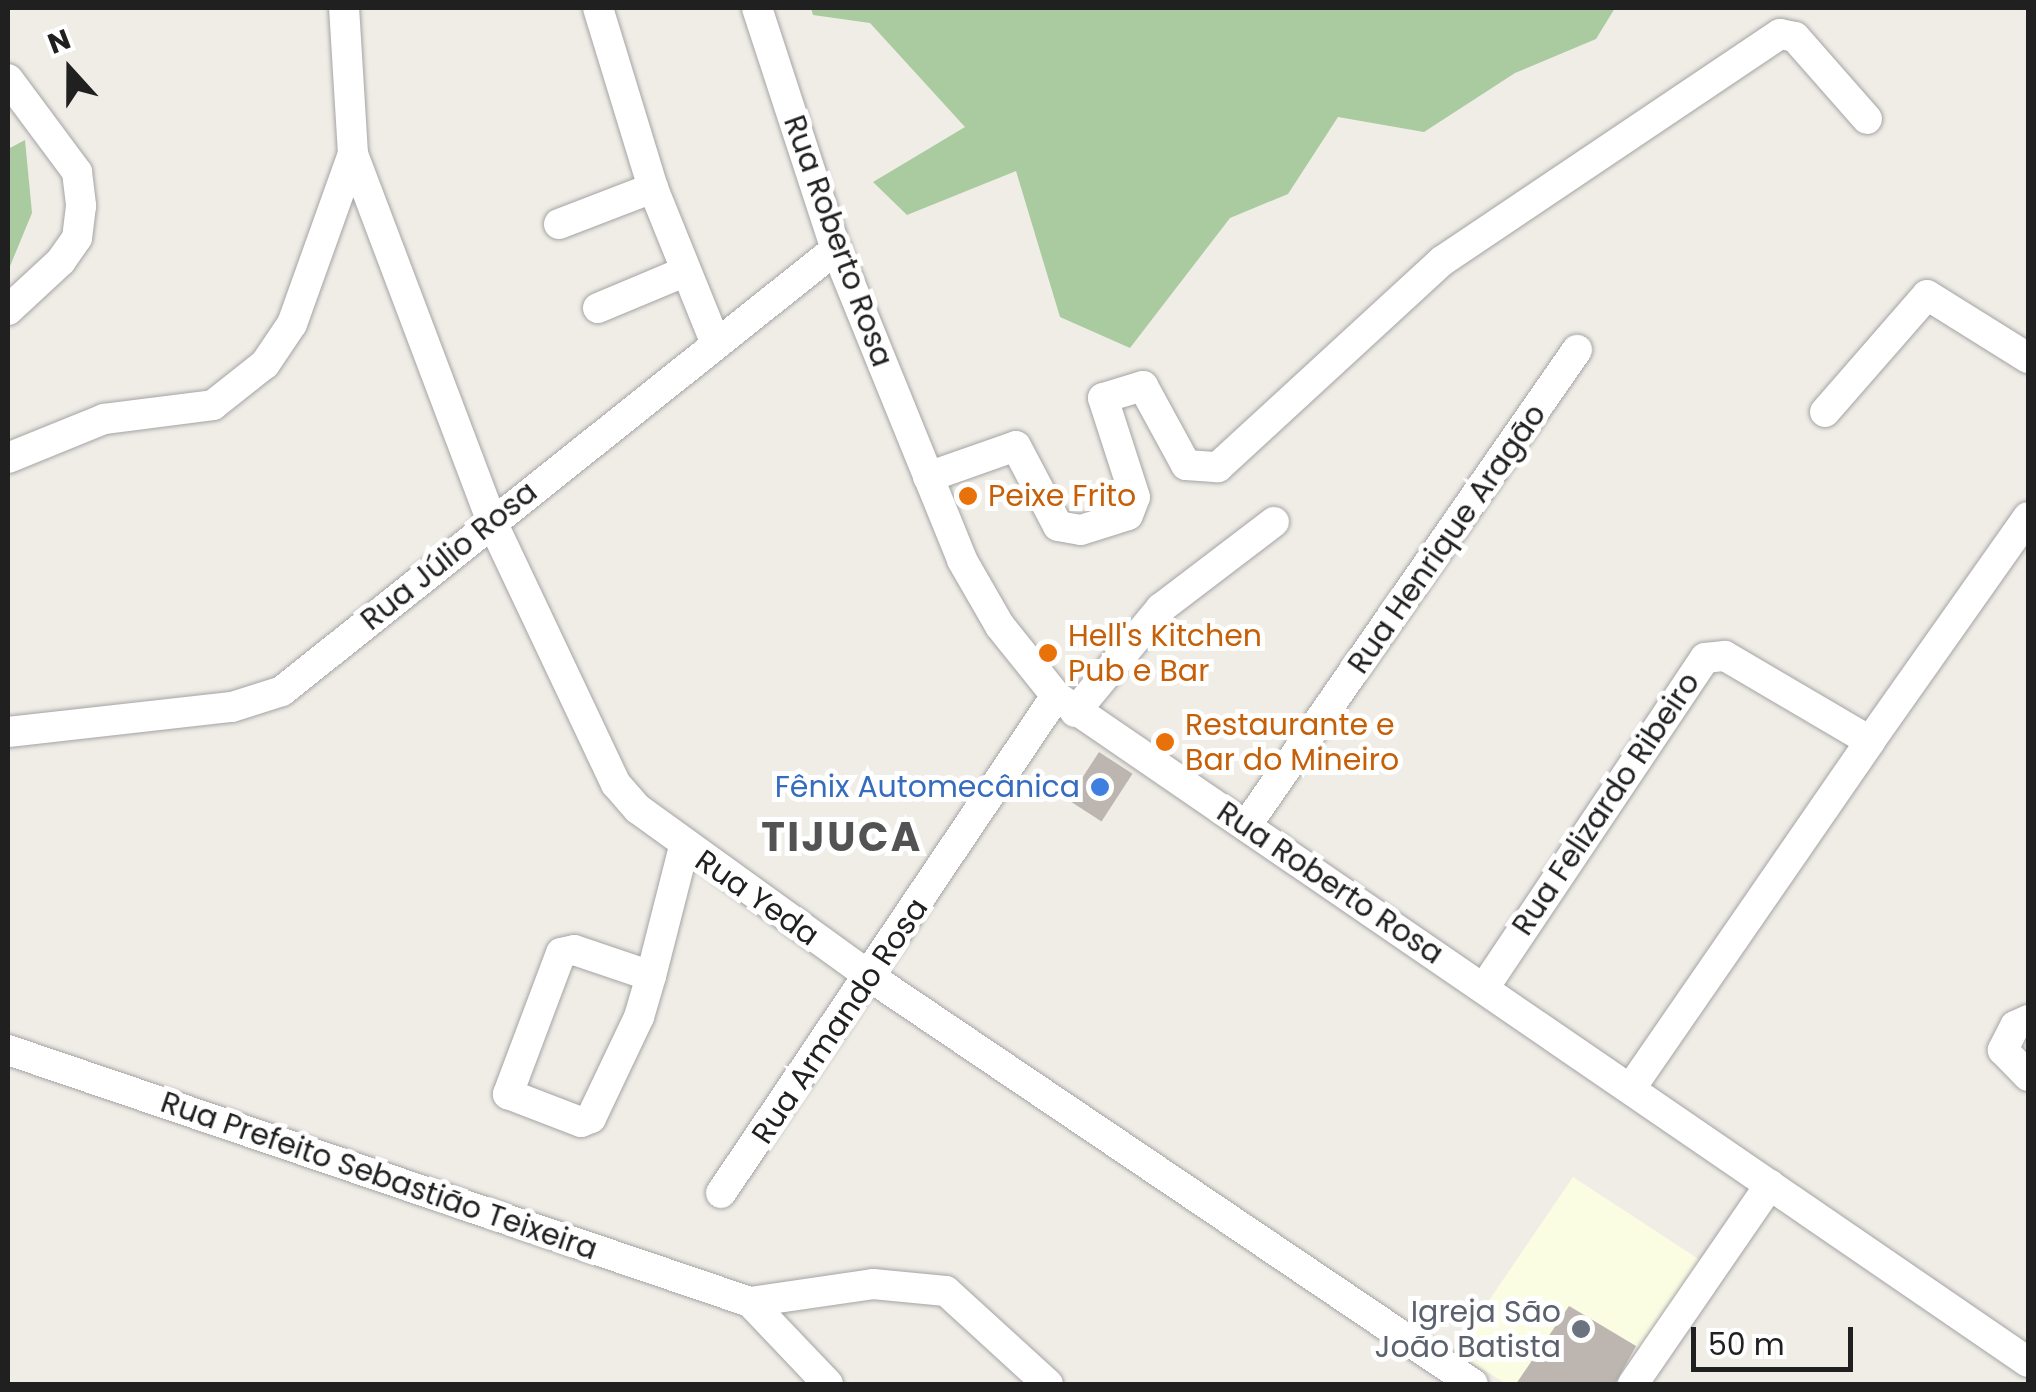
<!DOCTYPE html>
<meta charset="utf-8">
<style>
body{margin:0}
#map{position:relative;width:2036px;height:1392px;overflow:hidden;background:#f0ede7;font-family:Poppins,sans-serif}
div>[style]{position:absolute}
.education>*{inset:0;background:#fbfde3}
.forest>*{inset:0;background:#a9cb9f}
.building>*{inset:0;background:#bdb6b0;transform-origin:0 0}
.roads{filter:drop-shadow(0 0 2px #a4a4a4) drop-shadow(0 0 2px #a4a4a4)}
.minor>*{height:30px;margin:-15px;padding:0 15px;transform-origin:15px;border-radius:15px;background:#fff}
.dots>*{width:28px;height:28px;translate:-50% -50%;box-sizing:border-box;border:5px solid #fff;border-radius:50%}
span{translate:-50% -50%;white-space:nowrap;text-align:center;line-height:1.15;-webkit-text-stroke:10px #fff;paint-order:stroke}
.street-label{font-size:30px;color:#202020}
.food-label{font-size:30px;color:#c56008}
.left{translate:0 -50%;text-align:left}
.shop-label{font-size:30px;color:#366cbe}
.right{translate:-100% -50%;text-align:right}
.worship-label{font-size:30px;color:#5b616d}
.district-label{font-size:40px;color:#535353;font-weight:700;letter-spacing:2.5px}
.frame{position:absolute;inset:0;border:10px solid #202020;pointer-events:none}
.north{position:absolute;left:20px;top:20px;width:100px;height:100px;-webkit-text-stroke:8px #fff;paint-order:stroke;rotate:339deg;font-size:28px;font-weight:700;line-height:40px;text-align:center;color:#202020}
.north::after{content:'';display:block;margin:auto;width:35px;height:45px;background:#202020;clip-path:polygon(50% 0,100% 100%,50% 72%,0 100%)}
.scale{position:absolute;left:1691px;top:1327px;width:162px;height:45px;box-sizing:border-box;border:5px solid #202020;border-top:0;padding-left:12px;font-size:30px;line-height:35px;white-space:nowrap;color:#202020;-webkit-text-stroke:8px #fff;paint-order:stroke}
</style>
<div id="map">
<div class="education">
<div style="clip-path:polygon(1573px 1177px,1706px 1264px,1647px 1353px,1570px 1306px,1516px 1384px,1507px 1384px,1454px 1352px)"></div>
</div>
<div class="forest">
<div style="clip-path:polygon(811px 8px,1615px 8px,1596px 39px,1515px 73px,1424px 132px,1338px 117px,1288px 194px,1230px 218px,1130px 348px,1060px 317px,1016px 171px,907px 215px,873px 182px,965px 127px,870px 23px,813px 15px)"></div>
<div style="clip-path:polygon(25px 140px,32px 213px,8px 271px,8px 149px)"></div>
</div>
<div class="building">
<div style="left:1099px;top:752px;width:40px;height:57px;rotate:33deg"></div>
<div style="clip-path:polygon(1569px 1306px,1636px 1346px,1615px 1384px,1516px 1384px)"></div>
</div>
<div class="roads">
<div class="minor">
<div style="left:598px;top:8px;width:188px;rotate:73deg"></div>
<div style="left:653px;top:188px;width:168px;rotate:68deg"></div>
<div style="left:757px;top:8px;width:254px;rotate:71.9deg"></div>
<div style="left:836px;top:249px;width:336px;rotate:67.9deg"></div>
<div style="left:962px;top:560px;width:76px;rotate:60.1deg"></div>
<div style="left:1000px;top:626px;width:90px;rotate:51.3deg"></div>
<div style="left:1056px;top:696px;width:1178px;rotate:34.42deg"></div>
<div style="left:8px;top:79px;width:116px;rotate:53.4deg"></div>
<div style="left:77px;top:172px;width:34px;rotate:83deg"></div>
<div style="left:81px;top:206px;width:32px;rotate:97deg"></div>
<div style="left:77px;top:238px;width:28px;rotate:125deg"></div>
<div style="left:61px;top:261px;width:72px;rotate:137.2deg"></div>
<div style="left:353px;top:154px;width:393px;rotate:69.3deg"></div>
<div style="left:492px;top:522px;width:290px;rotate:64.7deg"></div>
<div style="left:616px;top:784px;width:33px;rotate:49deg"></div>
<div style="left:638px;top:809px;width:289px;rotate:35.8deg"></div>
<div style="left:872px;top:978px;width:725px;rotate:34.04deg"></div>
<div style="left:559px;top:224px;width:101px;rotate:-21deg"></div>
<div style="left:598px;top:308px;width:93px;rotate:-22.7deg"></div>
<div style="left:1825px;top:412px;width:155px;rotate:-48.9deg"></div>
<div style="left:1927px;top:295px;width:119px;rotate:32deg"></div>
<div style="left:8px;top:458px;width:104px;rotate:-22.1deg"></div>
<div style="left:104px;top:419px;width:110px;rotate:-7.3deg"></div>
<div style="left:213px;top:405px;width:66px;rotate:-38.3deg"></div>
<div style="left:265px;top:364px;width:48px;rotate:-56deg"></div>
<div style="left:292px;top:324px;width:181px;rotate:-70.3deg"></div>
<div style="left:353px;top:154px;width:146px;rotate:-93.5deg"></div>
<div style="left:928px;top:477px;width:93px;rotate:-19.4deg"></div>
<div style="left:1016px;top:446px;width:90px;rotate:62.3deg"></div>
<div style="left:1058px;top:526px;width:23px;rotate:10deg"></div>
<div style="left:1081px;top:530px;width:49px;rotate:-17.7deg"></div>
<div style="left:1128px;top:515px;width:19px;rotate:-69deg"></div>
<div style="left:1135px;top:497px;width:104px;rotate:-107.9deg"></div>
<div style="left:1103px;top:398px;width:42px;rotate:-16.7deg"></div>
<div style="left:1143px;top:386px;width:90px;rotate:61.4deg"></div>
<div style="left:1186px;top:465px;width:32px;rotate:4deg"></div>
<div style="left:1218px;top:467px;width:304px;rotate:-42.6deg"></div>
<div style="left:1442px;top:261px;width:407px;rotate:-33.9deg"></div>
<div style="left:1780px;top:34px;width:15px;rotate:11deg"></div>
<div style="left:1795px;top:37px;width:109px;rotate:48.7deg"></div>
<div style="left:1075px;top:712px;width:135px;rotate:-50.4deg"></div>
<div style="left:1161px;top:608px;width:142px;rotate:-37.3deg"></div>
<div style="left:8px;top:732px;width:225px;rotate:-6.4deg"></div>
<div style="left:232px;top:707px;width:52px;rotate:-17.7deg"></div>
<div style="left:282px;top:691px;width:709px;rotate:-38.58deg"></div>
<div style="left:1246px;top:826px;width:580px;rotate:-55.19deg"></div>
<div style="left:651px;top:976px;width:81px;rotate:-161.3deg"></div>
<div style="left:574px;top:950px;width:13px;rotate:167deg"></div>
<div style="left:561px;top:953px;width:151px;rotate:110.6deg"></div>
<div style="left:508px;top:1094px;width:78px;rotate:21deg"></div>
<div style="left:581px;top:1122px;width:11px;rotate:-22deg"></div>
<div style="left:591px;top:1118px;width:112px;rotate:-64.6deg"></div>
<div style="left:639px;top:1017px;width:43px;rotate:-73.7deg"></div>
<div style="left:651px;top:976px;width:133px;rotate:-75.7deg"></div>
<div style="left:1484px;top:988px;width:397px;rotate:-56.2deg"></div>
<div style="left:1705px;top:658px;width:20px;rotate:-6deg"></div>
<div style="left:1725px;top:656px;width:168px;rotate:30.4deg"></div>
<div style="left:1870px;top:741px;width:274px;rotate:-54.8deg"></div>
<div style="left:2028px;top:1020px;width:14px;rotate:155deg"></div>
<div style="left:2015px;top:1026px;width:27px;rotate:117deg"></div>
<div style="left:2003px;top:1050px;width:36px;rotate:46deg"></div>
<div style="left:8px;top:1050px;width:784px;rotate:18.76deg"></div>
<div style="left:750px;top:1302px;width:113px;rotate:46.4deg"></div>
<div style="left:1631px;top:1088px;width:421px;rotate:-55.4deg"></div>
<div style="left:721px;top:1193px;width:599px;rotate:-56.02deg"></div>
<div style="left:750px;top:1302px;width:124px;rotate:-8.3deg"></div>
<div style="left:873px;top:1284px;width:73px;rotate:5.5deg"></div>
<div style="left:946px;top:1291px;width:138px;rotate:42.4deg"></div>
<div style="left:1633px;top:1384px;width:242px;rotate:-55.5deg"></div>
</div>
</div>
<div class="dots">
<div style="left:968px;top:496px;background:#e8710a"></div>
<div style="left:1048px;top:653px;background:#e8710a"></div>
<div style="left:1165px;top:742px;background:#e8710a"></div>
<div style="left:1100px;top:787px;background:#3f7fe0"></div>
<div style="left:1581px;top:1329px;background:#6b7280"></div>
</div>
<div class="street-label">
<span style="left:838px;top:241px;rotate:70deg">Rua Roberto Rosa</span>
<span style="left:1447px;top:539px;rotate:-55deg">Rua Henrique Aragão</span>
<span style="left:449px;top:556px;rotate:-39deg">Rua Júlio Rosa</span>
<span style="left:1606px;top:804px;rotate:-56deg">Rua Felizardo Ribeiro</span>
<span style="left:1330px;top:883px;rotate:34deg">Rua Roberto Rosa</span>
<span style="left:757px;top:898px;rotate:35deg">Rua Yeda</span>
<span style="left:840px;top:1021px;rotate:-56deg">Rua Armando Rosa</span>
<span style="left:379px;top:1176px;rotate:19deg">Rua Prefeito Sebastião Teixeira</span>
</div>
<div class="food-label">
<span class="left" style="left:988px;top:496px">Peixe Frito</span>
<span class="left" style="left:1068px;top:653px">Hell's Kitchen<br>Pub e Bar</span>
<span class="left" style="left:1185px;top:742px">Restaurante e<br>Bar do Mineiro</span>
</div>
<div class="shop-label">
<span class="right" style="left:1080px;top:787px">Fênix Automecânica</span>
</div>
<div class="worship-label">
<span class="right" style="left:1561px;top:1329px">Igreja São<br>João Batista</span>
</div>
<div class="district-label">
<span style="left:842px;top:837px">TIJUCA</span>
</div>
<div class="frame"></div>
<div class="north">N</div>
<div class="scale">50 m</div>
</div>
